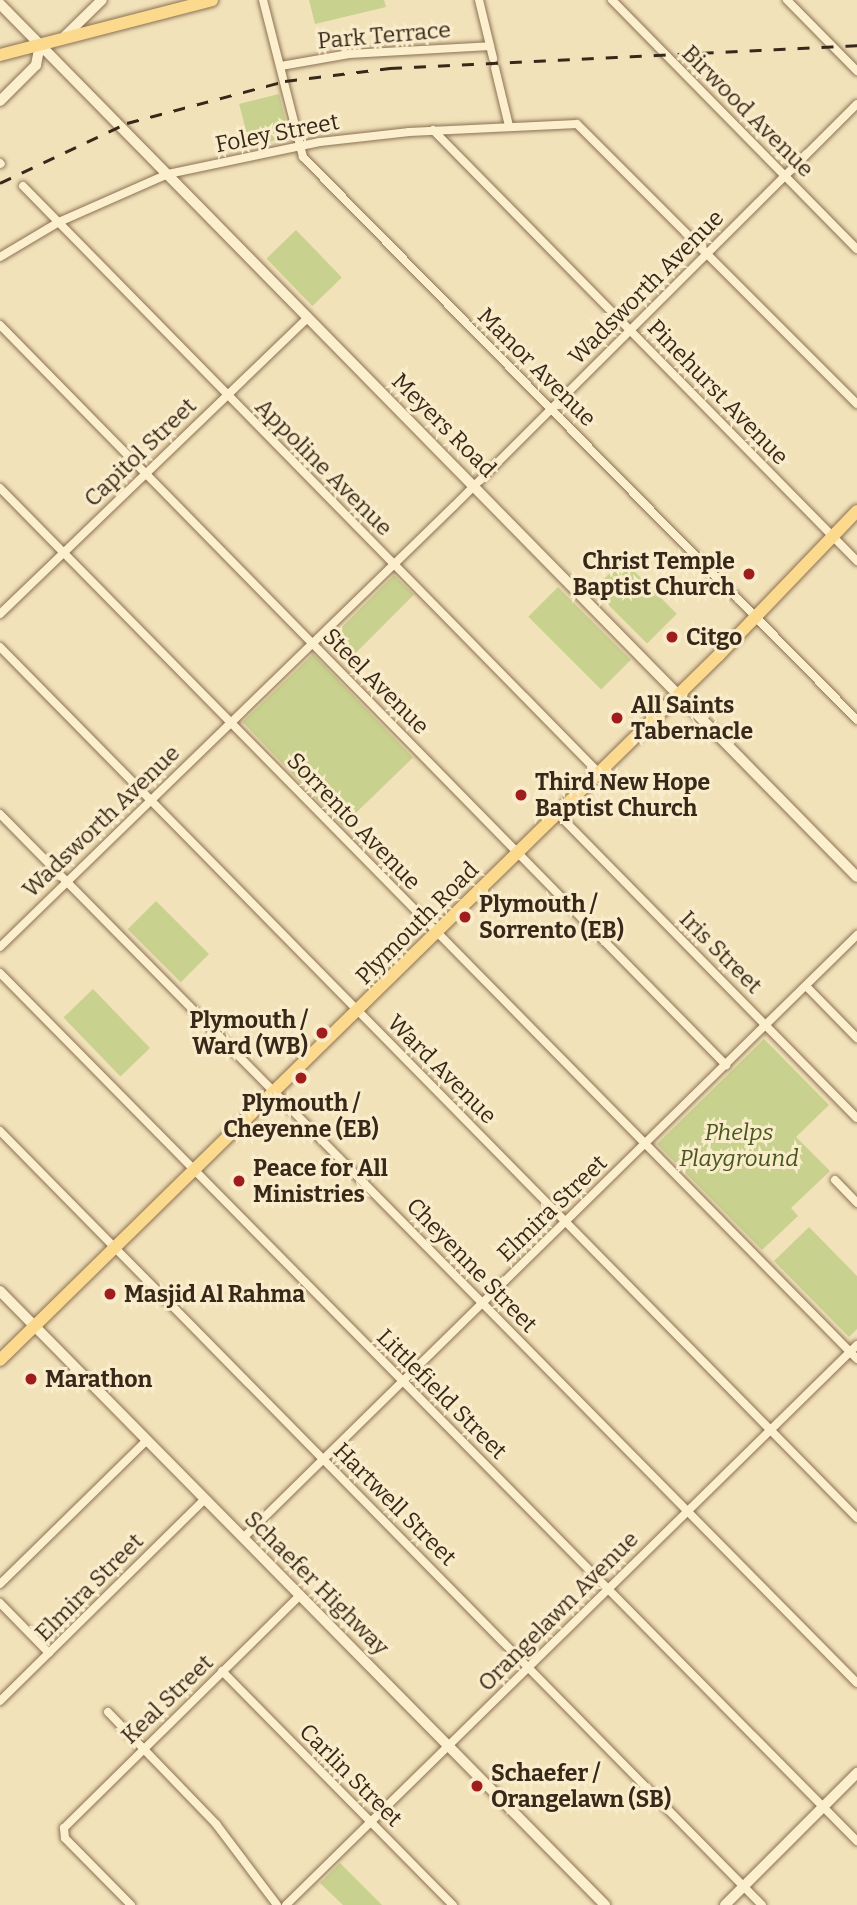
<!DOCTYPE html>
<style>
body{margin:0}
#map{position:relative;width:857px;height:1905px;overflow:hidden;background:#f2e2ba;font-family:Bitter,serif}
div>[style]{position:absolute}
.green>*{inset:0;background:#c9d18e;transform-origin:0 0}
.roads{filter:drop-shadow(0 0 2px #8b7153) drop-shadow(0 0 2px #8b7153)}
.street>*{height:8px;margin:-4px;padding:0 4px;transform-origin:4px;border-radius:4px;background:#fcefce}
.secondary>*{height:10px;margin:-5px;padding:0 5px;transform-origin:5px;border-radius:5px;background:#fcefce}
.primary>*{height:12px;margin:-6px;padding:0 6px;transform-origin:6px;border-radius:6px;background:#fbd98d}
.rail>*{height:2.5px;margin-top:-1.25px;transform-origin:0;background:repeating-linear-gradient(90deg,#38281a 0 12px,transparent 0 24px)}
.dots>*{width:19px;height:19px;translate:-50% -50%;box-sizing:border-box;border:4px solid #f9eccb;border-radius:50%}
span{translate:-50% -50%;white-space:nowrap;text-align:center;line-height:1.15;-webkit-text-stroke:6px #f9eccb;paint-order:stroke}
.street-label{font-size:23px;color:#38281a}
.poi-label{font-size:23px;color:#38281a;font-weight:700}
.right{translate:-100% -50%;text-align:right}
.left{translate:0 -50%;text-align:left}
.park-label{font-size:23px;color:#48571e;font-style:italic}
</style>
<div id="map">
<div class="green">
<div style="clip-path:polygon(309px 0,384px 0,386px 7px,315px 24px)"></div>
<div style="left:279px;top:94px;width:44px;height:41px;rotate:76deg"></div>
<div style="left:296px;top:230px;width:66px;height:41px;rotate:46deg"></div>
<div style="left:623px;top:560px;width:76px;height:42px;rotate:45deg"></div>
<div style="left:394px;top:575px;width:28px;height:96px;rotate:45deg"></div>
<div style="left:558px;top:587px;width:103px;height:42px;rotate:45deg"></div>
<div style="left:313px;top:654px;width:144px;height:98px;rotate:46deg"></div>
<div style="left:156px;top:901px;width:75px;height:40px;rotate:45deg"></div>
<div style="left:93px;top:989px;width:82px;height:41px;rotate:46deg"></div>
<div style="clip-path:polygon(764px 1039px,829px 1105px,796px 1137px,830px 1171px,791px 1208px,798px 1216px,762px 1250px,657px 1144px)"></div>
<div style="clip-path:polygon(809px 1227px,857px 1276px,857px 1329px,849px 1337px,774px 1261px)"></div>
<div style="clip-path:polygon(340px 1863px,382px 1905px,343px 1905px,320px 1883px)"></div>
</div>
<div class="roads">
<div class="street">
<div style="left:263px;top:0;width:162px;rotate:75.7deg"></div>
<div style="left:303px;top:157px;width:790px;rotate:45.46deg"></div>
<div style="left:479px;top:0;width:60px;rotate:76.4deg"></div>
<div style="left:612px;top:0;width:349px;rotate:45.5deg"></div>
<div style="left:787px;top:0;width:100px;rotate:45.4deg"></div>
<div style="left:281px;top:66px;width:69px;rotate:-10deg"></div>
<div style="left:349px;top:54px;width:141px;rotate:-3.2deg"></div>
<div style="left:495px;top:68px;width:60px;rotate:76.4deg"></div>
<div style="left:433px;top:130px;width:605px;rotate:45.47deg"></div>
<div style="left:0;top:163px;width:1px;rotate:45deg"></div>
<div style="left:23px;top:186px;width:822px;rotate:45.54deg"></div>
<div style="left:0;top:257px;width:69px;rotate:-30.7deg"></div>
<div style="left:59px;top:222px;width:119px;rotate:-23.8deg"></div>
<div style="left:168px;top:174px;width:155px;rotate:-11.9deg"></div>
<div style="left:320px;top:142px;width:90px;rotate:-6.4deg"></div>
<div style="left:409px;top:132px;width:168px;rotate:-2.7deg"></div>
<div style="left:577px;top:124px;width:396px;rotate:45deg"></div>
<div style="left:0;top:325px;width:1037px;rotate:45.55deg"></div>
<div style="left:0;top:488px;width:1222px;rotate:45.46deg"></div>
<div style="left:0;top:614px;width:427px;rotate:-43.9deg"></div>
<div style="left:0;top:647px;width:1222px;rotate:45.46deg"></div>
<div style="left:0;top:814px;width:1220px;rotate:45.4deg"></div>
<div style="left:558px;top:814px;width:426px;rotate:45.5deg"></div>
<div style="left:0;top:947px;width:633px;rotate:-44.17deg"></div>
<div style="left:454px;top:506px;width:569px;rotate:-44.93deg"></div>
<div style="left:0;top:973px;width:1220px;rotate:45.37deg"></div>
<div style="left:806px;top:986px;width:73px;rotate:45.6deg"></div>
<div style="left:0;top:1131px;width:1086px;rotate:45.45deg"></div>
<div style="left:835px;top:1180px;width:32px;rotate:46deg"></div>
<div style="left:243px;top:1538px;width:861px;rotate:-44.48deg"></div>
<div style="left:0;top:1584px;width:206px;rotate:-44.4deg"></div>
<div style="left:0;top:1603px;width:70px;rotate:45.6deg"></div>
<div style="left:222px;top:1671px;width:329px;rotate:45.4deg"></div>
<div style="left:0;top:1701px;width:288px;rotate:-44.6deg"></div>
<div style="left:108px;top:1712px;width:156px;rotate:46deg"></div>
<div style="left:216px;top:1824px;width:101px;rotate:53deg"></div>
<div style="left:131px;top:1905px;width:94px;rotate:-134.6deg"></div>
<div style="left:65px;top:1838px;width:10px;rotate:-96deg"></div>
<div style="left:64px;top:1828px;width:332px;rotate:-44.6deg"></div>
<div style="left:286px;top:1905px;width:800px;rotate:-44.44deg"></div>
</div>
<div class="secondary">
<div style="left:0;top:4px;width:1223px;rotate:45.53deg"></div>
<div style="left:63px;top:38px;width:54px;rotate:-44.3deg"></div>
<div style="left:0;top:101px;width:51px;rotate:-45deg"></div>
<div style="left:36px;top:65px;width:20px;rotate:-79deg"></div>
<div style="left:0;top:1291px;width:862px;rotate:45.42deg"></div>
<div style="left:725px;top:1905px;width:187px;rotate:-45deg"></div>
</div>
<div class="primary">
<div style="left:0;top:55px;width:219px;rotate:-14.5deg"></div>
<div style="left:0;top:1360px;width:1006px;rotate:-44.44deg"></div>
<div style="left:718px;top:656px;width:201px;rotate:-46.2deg"></div>
</div>
</div>
<div class="rail">
<div style="left:0;top:183px;width:140px;rotate:-25.3deg"></div>
<div style="left:127px;top:123px;width:163px;rotate:-14.9deg"></div>
<div style="left:285px;top:81px;width:106px;rotate:-7.1deg"></div>
<div style="left:390px;top:68px;width:468px;rotate:-2.8deg"></div>
</div>
<div class="dots">
<div style="left:749px;top:574px;background:#a01d1e"></div>
<div style="left:672px;top:637px;background:#a01d1e"></div>
<div style="left:617px;top:718px;background:#a01d1e"></div>
<div style="left:521px;top:795px;background:#a01d1e"></div>
<div style="left:465px;top:917px;background:#a01d1e"></div>
<div style="left:322px;top:1033px;background:#a01d1e"></div>
<div style="left:301px;top:1078px;background:#a01d1e"></div>
<div style="left:239px;top:1181px;background:#a01d1e"></div>
<div style="left:110px;top:1294px;background:#a01d1e"></div>
<div style="left:31px;top:1379px;background:#a01d1e"></div>
<div style="left:477px;top:1786px;background:#a01d1e"></div>
</div>
<div class="street-label">
<span style="left:384px;top:35px;rotate:-5deg">Park Terrace</span>
<span style="left:748px;top:111px;rotate:45deg">Birwood Avenue</span>
<span style="left:277px;top:133px;rotate:-11deg">Foley Street</span>
<span style="left:646px;top:287px;rotate:-45deg">Wadsworth Avenue</span>
<span style="left:537px;top:367px;rotate:45deg">Manor Avenue</span>
<span style="left:718px;top:392px;rotate:46deg">Pinehurst Avenue</span>
<span style="left:444px;top:425px;rotate:45deg">Meyers Road</span>
<span style="left:140px;top:452px;rotate:-44deg">Capitol Street</span>
<span style="left:324px;top:467px;rotate:45deg">Appoline Avenue</span>
<span style="left:376px;top:681px;rotate:45deg">Steel Avenue</span>
<span style="left:101px;top:821px;rotate:-44deg">Wadsworth Avenue</span>
<span style="left:354px;top:821px;rotate:46deg">Sorrento Avenue</span>
<span style="left:417px;top:923px;rotate:-45deg">Plymouth Road</span>
<span style="left:721px;top:952px;rotate:45deg">Iris Street</span>
<span style="left:442px;top:1069px;rotate:45deg">Ward Avenue</span>
<span style="left:552px;top:1208px;rotate:-44deg">Elmira Street</span>
<span style="left:472px;top:1265px;rotate:46deg">Cheyenne Street</span>
<span style="left:442px;top:1394px;rotate:45deg">Littlefield Street</span>
<span style="left:395px;top:1504px;rotate:45deg">Hartwell Street</span>
<span style="left:317px;top:1583px;rotate:45deg">Schaefer Highway</span>
<span style="left:89px;top:1587px;rotate:-45deg">Elmira Street</span>
<span style="left:558px;top:1611px;rotate:-45deg">Orangelawn Avenue</span>
<span style="left:167px;top:1699px;rotate:-44deg">Keal Street</span>
<span style="left:351px;top:1775px;rotate:45deg">Carlin Street</span>
</div>
<div class="poi-label">
<span class="right" style="left:735px;top:574px">Christ Temple<br>Baptist Church</span>
<span class="left" style="left:686px;top:637px">Citgo</span>
<span class="left" style="left:631px;top:718px">All Saints<br>Tabernacle</span>
<span class="left" style="left:535px;top:795px">Third New Hope<br>Baptist Church</span>
<span class="left" style="left:479px;top:917px">Plymouth /<br>Sorrento (EB)</span>
<span class="right" style="left:308px;top:1033px">Plymouth /<br>Ward (WB)</span>
<span style="left:301px;top:1116px">Plymouth /<br>Cheyenne (EB)</span>
<span class="left" style="left:253px;top:1181px">Peace for All<br>Ministries</span>
<span class="left" style="left:124px;top:1294px">Masjid Al Rahma</span>
<span class="left" style="left:45px;top:1379px">Marathon</span>
<span class="left" style="left:491px;top:1786px">Schaefer /<br>Orangelawn (SB)</span>
</div>
<div class="park-label">
<span style="left:739px;top:1145px">Phelps<br>Playground</span>
</div>
</div>
